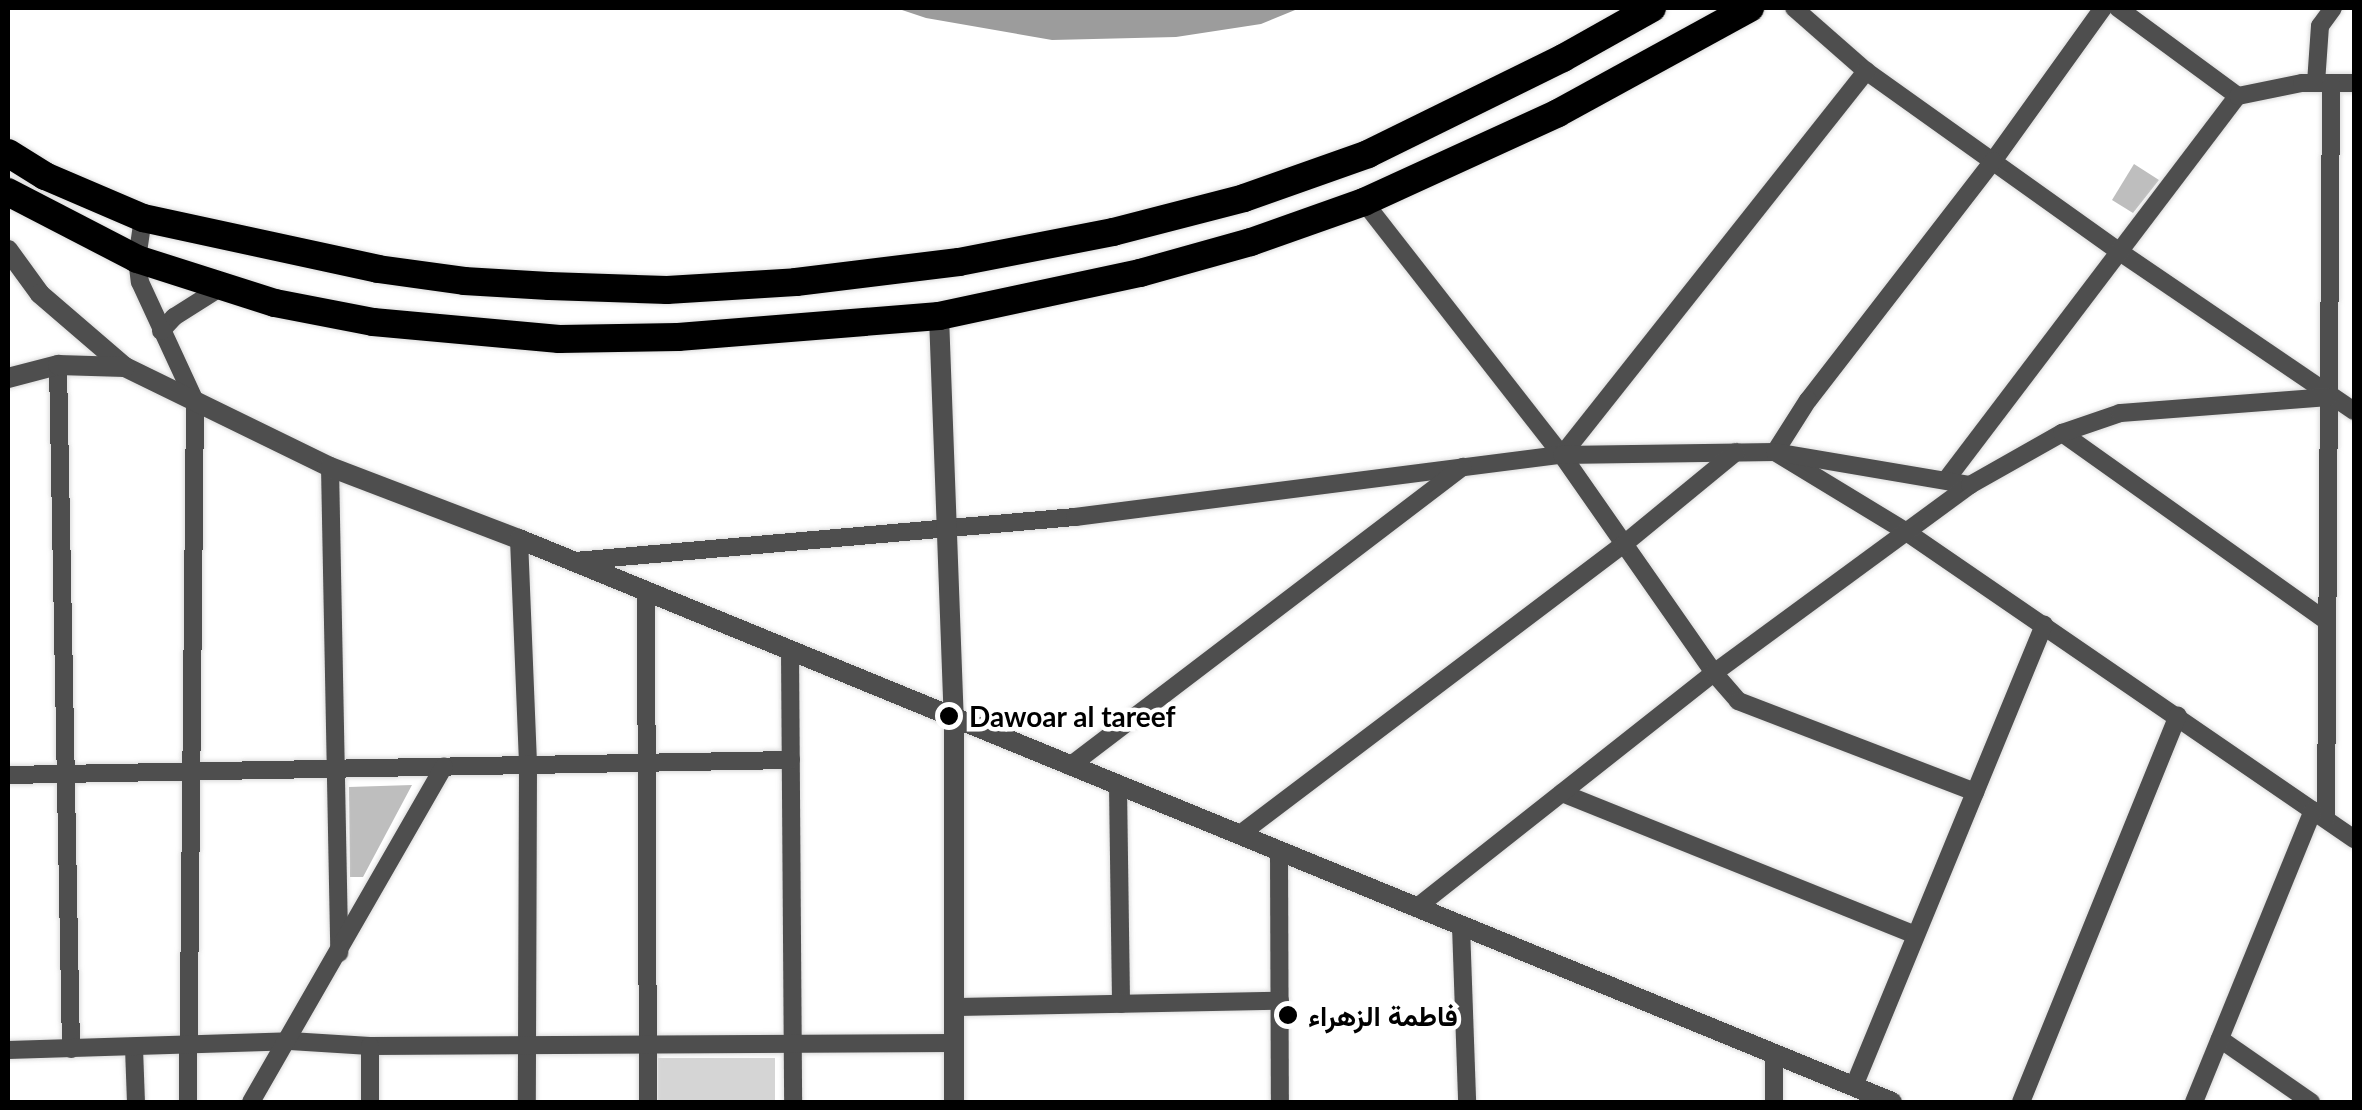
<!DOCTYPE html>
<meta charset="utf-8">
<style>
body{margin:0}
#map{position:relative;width:2362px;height:1110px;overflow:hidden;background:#fff;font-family:Lato,Vazirmatn,sans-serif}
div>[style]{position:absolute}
.green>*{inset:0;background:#d5d5d5;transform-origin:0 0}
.water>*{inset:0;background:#9c9c9c}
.building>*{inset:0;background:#bebebe}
.roads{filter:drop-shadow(0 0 2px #dbdbdb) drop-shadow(0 0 2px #dbdbdb)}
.minor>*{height:18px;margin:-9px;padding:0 9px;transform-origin:9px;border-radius:9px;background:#4e4e4e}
.tertiary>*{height:20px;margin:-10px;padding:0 10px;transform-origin:10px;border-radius:10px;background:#4e4e4e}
.trunk>*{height:28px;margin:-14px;padding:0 14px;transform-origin:14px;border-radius:14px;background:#000}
.dots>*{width:28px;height:28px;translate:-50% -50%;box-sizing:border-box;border:5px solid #fff;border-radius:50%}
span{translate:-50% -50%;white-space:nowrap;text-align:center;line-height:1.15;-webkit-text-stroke:9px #fff;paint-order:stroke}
.poi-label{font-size:28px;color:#000;font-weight:700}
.left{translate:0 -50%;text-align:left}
.frame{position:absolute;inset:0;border:10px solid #000;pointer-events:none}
</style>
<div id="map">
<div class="green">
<div style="left:775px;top:1058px;width:44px;height:117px;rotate:90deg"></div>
</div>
<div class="water">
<div style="clip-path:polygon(896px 8px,1300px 8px,1261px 24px,1176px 37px,1052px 40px,926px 18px)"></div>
</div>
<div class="building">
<div style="clip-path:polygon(2134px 164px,2159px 180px,2133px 213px,2112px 200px)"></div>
<div style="clip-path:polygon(412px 785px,363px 877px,350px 877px,349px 787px)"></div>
</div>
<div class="roads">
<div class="minor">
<div style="left:1794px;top:8px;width:96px;rotate:41.2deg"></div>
<div style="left:1866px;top:71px;width:312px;rotate:35.5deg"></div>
<div style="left:2120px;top:252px;width:283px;rotate:34.2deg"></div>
<div style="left:2103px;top:8px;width:188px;rotate:125.7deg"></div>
<div style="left:1993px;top:161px;width:302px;rotate:127.7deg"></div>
<div style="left:1808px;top:400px;width:62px;rotate:122.4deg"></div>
<div style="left:1775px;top:452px;width:156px;rotate:31.3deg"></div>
<div style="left:1908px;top:533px;width:541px;rotate:34.45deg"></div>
<div style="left:2118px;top:8px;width:149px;rotate:36.3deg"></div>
<div style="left:2316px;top:83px;width:57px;rotate:-86deg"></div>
<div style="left:2320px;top:26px;width:22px;rotate:-54deg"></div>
<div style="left:1364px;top:202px;width:321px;rotate:52deg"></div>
<div style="left:1562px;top:455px;width:266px;rotate:55.1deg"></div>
<div style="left:1714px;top:673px;width:37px;rotate:49deg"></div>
<div style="left:1738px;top:701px;width:254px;rotate:21deg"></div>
<div style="left:143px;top:218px;width:41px;rotate:98.3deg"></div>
<div style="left:137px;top:259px;width:23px;rotate:83deg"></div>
<div style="left:140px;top:282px;width:131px;rotate:65.2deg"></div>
<div style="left:195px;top:401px;width:701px;rotate:90.57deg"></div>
<div style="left:161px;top:331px;width:19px;rotate:-47deg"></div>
<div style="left:174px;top:317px;width:58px;rotate:-32.3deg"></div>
<div style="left:58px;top:365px;width:684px;rotate:88.91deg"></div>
<div style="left:2062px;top:433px;width:325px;rotate:35.4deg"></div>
<div style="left:1562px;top:455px;width:490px;rotate:-51.6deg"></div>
<div style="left:330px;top:467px;width:486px;rotate:88.9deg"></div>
<div style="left:1946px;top:480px;width:482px;rotate:-52.8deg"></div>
<div style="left:2238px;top:96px;width:65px;rotate:-11.5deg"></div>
<div style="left:2302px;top:83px;width:52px"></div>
<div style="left:519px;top:539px;width:225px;rotate:87.7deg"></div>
<div style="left:528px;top:764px;width:338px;rotate:90.2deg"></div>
<div style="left:575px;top:561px;width:502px;rotate:-5.03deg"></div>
<div style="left:1075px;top:517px;width:491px;rotate:-7.3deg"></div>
<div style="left:1562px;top:455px;width:213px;rotate:-0.8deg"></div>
<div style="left:1775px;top:452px;width:198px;rotate:9.6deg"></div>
<div style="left:646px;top:591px;width:511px;rotate:89.78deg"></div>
<div style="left:790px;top:651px;width:451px;rotate:89.6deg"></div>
<div style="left:1070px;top:766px;width:494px;rotate:-37.3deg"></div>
<div style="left:8px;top:775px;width:783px;rotate:-1.1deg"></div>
<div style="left:1118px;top:786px;width:218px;rotate:89.2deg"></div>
<div style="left:1562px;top:793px;width:381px;rotate:21.9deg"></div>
<div style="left:2326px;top:819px;width:736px;rotate:-89.61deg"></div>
<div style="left:1239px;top:835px;width:483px;rotate:-37.1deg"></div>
<div style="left:1624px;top:544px;width:145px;rotate:-39.4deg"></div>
<div style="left:1279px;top:852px;width:250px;rotate:89.8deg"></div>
<div style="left:1416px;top:908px;width:380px;rotate:-38.3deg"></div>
<div style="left:1714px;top:673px;width:318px;rotate:-36.3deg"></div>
<div style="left:1970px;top:485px;width:106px;rotate:-29.5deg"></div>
<div style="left:2062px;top:433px;width:61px;rotate:-19deg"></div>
<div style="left:2120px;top:413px;width:210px;rotate:-4.4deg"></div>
<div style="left:1461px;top:926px;width:176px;rotate:88deg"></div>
<div style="left:954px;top:1007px;width:326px;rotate:-1.1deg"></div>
<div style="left:2220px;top:1039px;width:111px;rotate:34.7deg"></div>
<div style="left:134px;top:1048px;width:54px;rotate:87.9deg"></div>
<div style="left:8px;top:1050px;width:282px;rotate:-1.8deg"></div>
<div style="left:290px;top:1041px;width:80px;rotate:3.6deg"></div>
<div style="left:370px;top:1046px;width:584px;rotate:-0.29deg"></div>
<div style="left:1774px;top:1054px;width:48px;rotate:90deg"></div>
<div style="left:1854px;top:1086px;width:499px;rotate:-67.6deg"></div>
<div style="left:251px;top:1102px;width:387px;rotate:-60.1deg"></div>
<div style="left:370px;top:1102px;width:56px;rotate:-90deg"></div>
<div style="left:2021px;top:1102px;width:417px;rotate:-67.9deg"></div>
<div style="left:2194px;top:1102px;width:315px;rotate:-67.8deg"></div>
</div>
<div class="tertiary">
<div style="left:8px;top:250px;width:54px;rotate:54deg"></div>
<div style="left:40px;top:294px;width:112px;rotate:40.7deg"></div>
<div style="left:125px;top:367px;width:228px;rotate:26deg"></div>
<div style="left:330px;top:467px;width:202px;rotate:20.9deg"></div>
<div style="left:519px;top:539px;width:1484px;rotate:22.3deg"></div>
<div style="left:939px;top:316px;width:403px;rotate:87.9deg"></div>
<div style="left:954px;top:719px;width:383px;rotate:90deg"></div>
<div style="left:8px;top:378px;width:52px;rotate:-14.6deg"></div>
<div style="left:58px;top:365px;width:67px;rotate:1.7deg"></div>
</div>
<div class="trunk">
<div style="left:8px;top:153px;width:44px;rotate:31.9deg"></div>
<div style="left:45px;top:176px;width:107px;rotate:23.2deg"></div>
<div style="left:143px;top:218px;width:240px;rotate:12.2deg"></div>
<div style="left:378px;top:269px;width:87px;rotate:7.9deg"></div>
<div style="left:464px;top:281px;width:85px;rotate:3.4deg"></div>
<div style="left:549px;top:286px;width:118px;rotate:1.9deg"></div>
<div style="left:667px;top:290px;width:129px;rotate:-3.5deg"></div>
<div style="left:796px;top:282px;width:164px;rotate:-7deg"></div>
<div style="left:959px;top:262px;width:157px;rotate:-11deg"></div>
<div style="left:1113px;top:232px;width:135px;rotate:-14.5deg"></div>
<div style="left:1244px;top:198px;width:132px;rotate:-19.5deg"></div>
<div style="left:1368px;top:154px;width:217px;rotate:-26.2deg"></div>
<div style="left:1563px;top:58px;width:102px;rotate:-29.3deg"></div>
<div style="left:8px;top:192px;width:145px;rotate:27.4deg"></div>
<div style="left:137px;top:259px;width:145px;rotate:17.7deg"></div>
<div style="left:275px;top:303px;width:100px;rotate:11deg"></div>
<div style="left:373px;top:322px;width:187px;rotate:5.2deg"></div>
<div style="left:559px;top:339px;width:119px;rotate:-1deg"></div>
<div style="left:678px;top:337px;width:262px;rotate:-4.6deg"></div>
<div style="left:939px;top:316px;width:206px;rotate:-12.1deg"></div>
<div style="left:1140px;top:273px;width:115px;rotate:-15.6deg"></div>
<div style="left:1251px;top:242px;width:120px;rotate:-19.5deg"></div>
<div style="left:1364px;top:202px;width:213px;rotate:-24.6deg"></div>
<div style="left:1558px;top:113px;width:219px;rotate:-28.7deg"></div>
</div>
</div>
<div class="dots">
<div style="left:949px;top:716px;background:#000"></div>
<div style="left:1288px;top:1015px;background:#000"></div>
</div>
<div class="poi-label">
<span class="left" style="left:969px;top:716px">Dawoar al tareef</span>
<span class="left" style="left:1308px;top:1015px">فاطمة الزهراء</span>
</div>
<div class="frame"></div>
</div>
